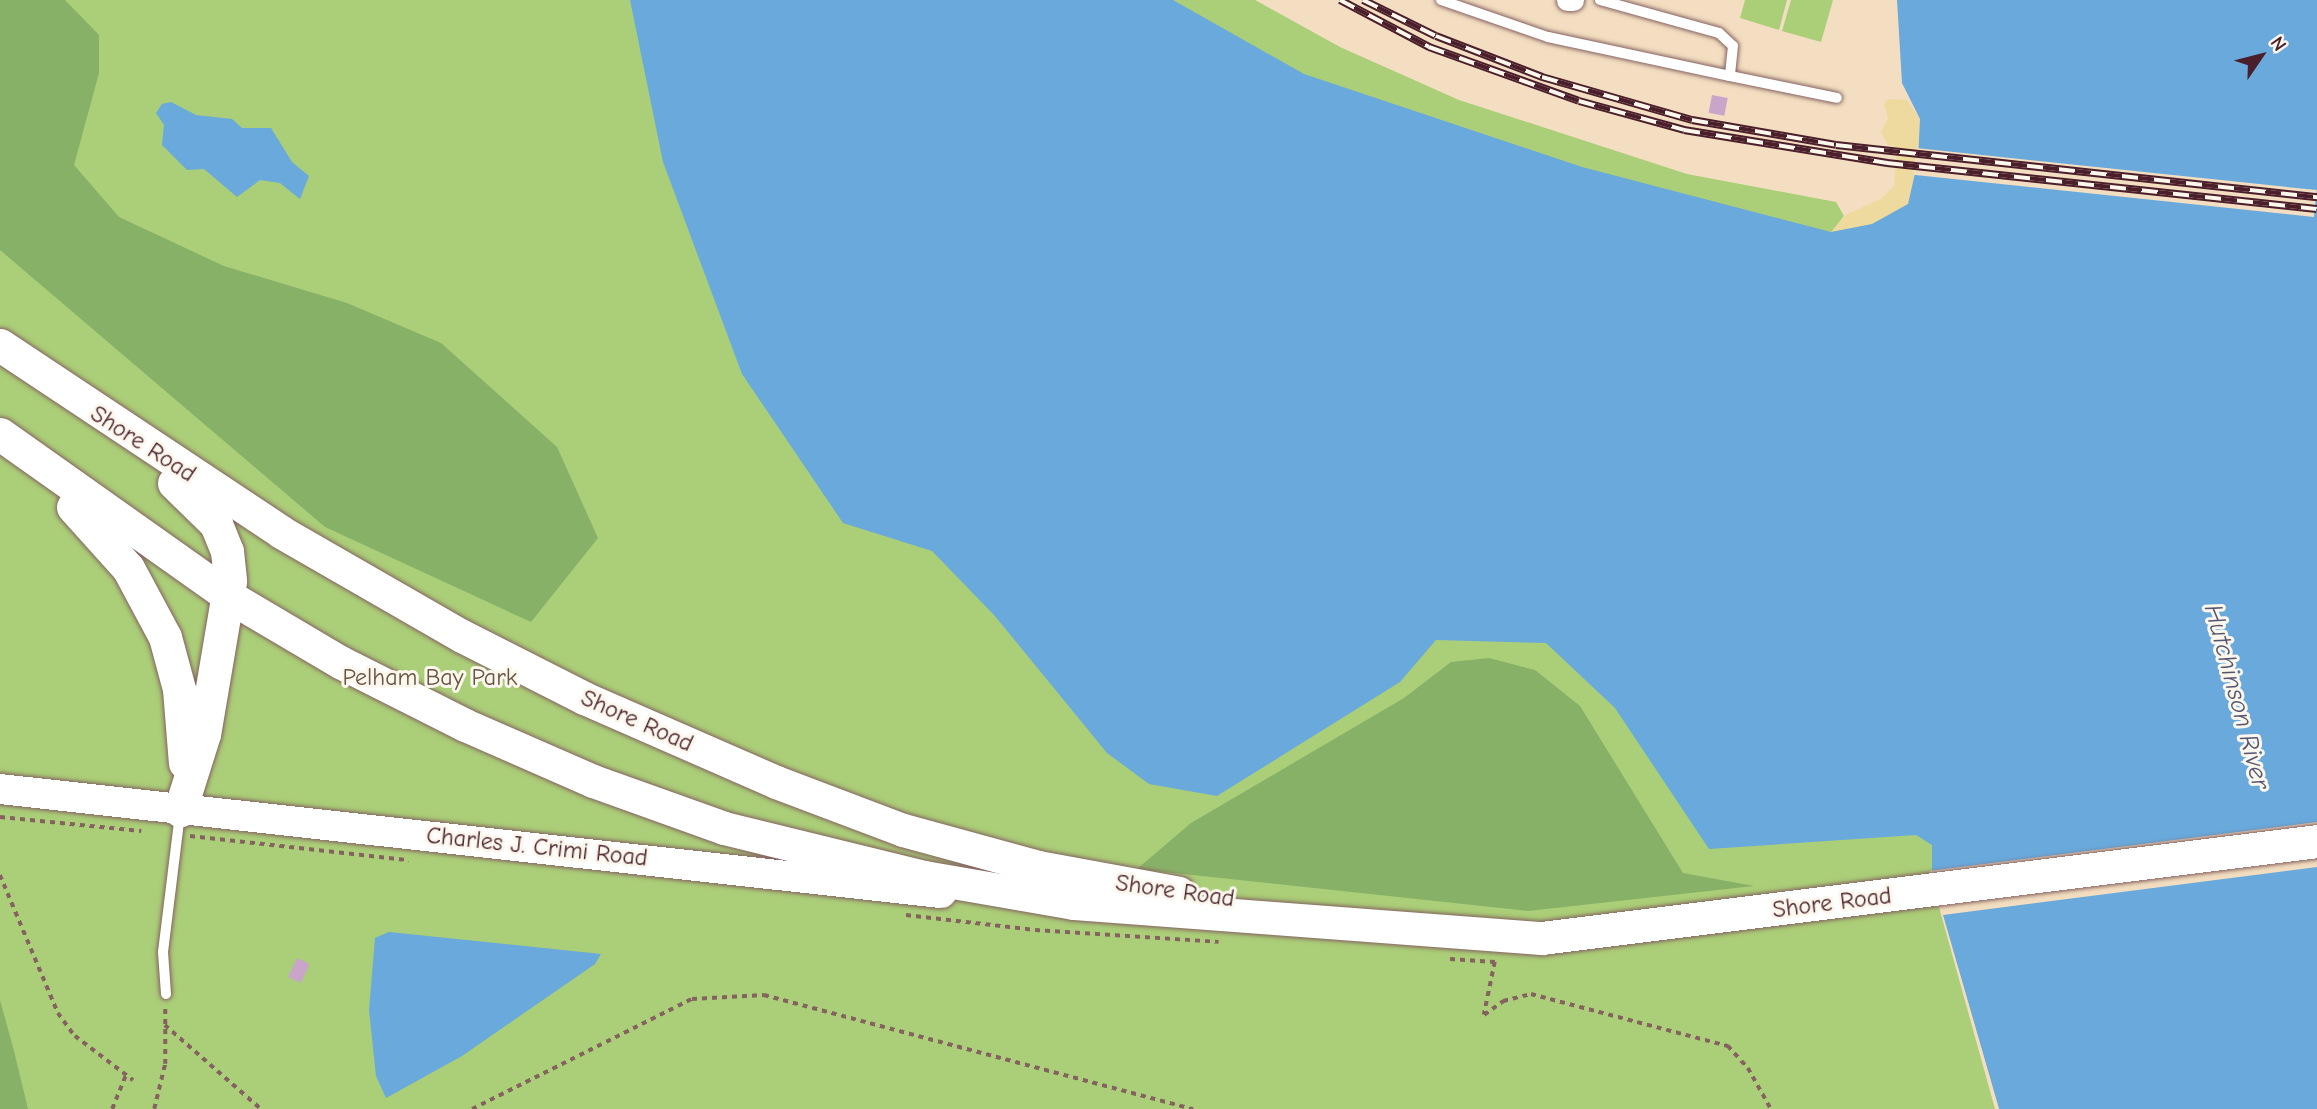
<!DOCTYPE html>
<style>
body{margin:0}
#map{position:relative;width:2317px;height:1109px;overflow:hidden;background:#f3dec1;font-family:"Comic Neue",sans-serif}
div>[style]{position:absolute}
.green>*{inset:0;background:#abce78}
.forest>*{inset:0;background:#88b168}
.sand>*{inset:0;background:#eeda9e}
.water>*{inset:0;background:#69a9dc}
.pier>*{inset:0;background:#f3dec1;transform-origin:0 0}
.building>*{inset:0;background:#c8a5c9;transform-origin:0 0}
.path>*{height:3.5px;margin-top:-1.75px;transform-origin:0;background:repeating-linear-gradient(90deg,#856260 0 5px,transparent 0 10px)}
.roads{filter:drop-shadow(0 0 2px #856260) drop-shadow(0 0 2px #856260)}
.service>*{height:10px;margin:-5px;padding:0 5px;transform-origin:5px;border-radius:5px;background:#fff}
.minor>*{height:21px;margin:-10.5px;padding:0 10.5px;transform-origin:10.5px;border-radius:10.5px;background:#fff}
.secondary>*{height:30px;margin:-15px;padding:0 15px;transform-origin:15px;border-radius:15px;background:#fff}
.primary>*{height:33px;margin:-16.5px;padding:0 16.5px;transform-origin:16.5px;border-radius:16.5px;background:#fff}
.rail>*{height:8px;margin-top:-4px;transform-origin:0;background:repeating-linear-gradient(90deg,#fbf7ec 0 16px,#4a1f2b 0 32px);box-sizing:border-box;border-block:2px solid #4a1f2b}
span{translate:-50% -50%;white-space:nowrap;text-align:center;line-height:1.15;-webkit-text-stroke:6px #fbf7ec;paint-order:stroke}
.street-label{font-size:24px;color:#4a1f2b}
.park-label{font-size:24px;color:#675442}
.water-label{font-size:26px;color:#565672;font-style:italic}
.north{position:absolute;left:2226px;top:21px;width:70px;height:70px;-webkit-text-stroke:5px #fbf7ec;paint-order:stroke;rotate:55deg;font-size:19px;font-weight:700;line-height:28px;text-align:center;color:#4a1f2b}
.north::after{content:'';display:block;margin:auto;width:24px;height:32px;background:#4a1f2b;clip-path:polygon(50% 0,100% 100%,50% 72%,0 100%)}
</style>
<div id="map">
<div class="green">
<div style="clip-path:polygon(0 0,1255px 0,1340px 47px,1459px 100px,1687px 174px,1836px 202px,1844px 216px,1832px 232px,1872px 224px,1908px 205px,1916px 258px,1296px 491px,1953px 812px,1932px 880px,1999px 1109px,0 1109px)"></div>
<div style="clip-path:polygon(1745px 0,1787px 0,1779px 30px,1740px 18px)"></div>
<div style="clip-path:polygon(1791px 0,1833px 0,1821px 42px,1782px 31px)"></div>
</div>
<div class="forest">
<div style="clip-path:polygon(0 0,65px 0,99px 35px,99px 73px,74px 165px,119px 217px,224px 266px,347px 303px,441px 343px,557px 447px,598px 538px,531px 622px,325px 527px,0 250px)"></div>
<div style="clip-path:polygon(1489px 658px,1535px 670px,1580px 706px,1683px 873px,1754px 886px,1528px 911px,1137px 869px,1191px 823px,1404px 698px,1451px 662px)"></div>
<div style="clip-path:polygon(0 1000px,14px 1051px,28px 1109px,0 1109px)"></div>
</div>
<div class="sand">
<div style="clip-path:polygon(1888px 99px,1907px 100px,1920px 119px,1918px 160px,1908px 205px,1872px 224px,1831px 232px,1844px 216px,1882px 198px,1894px 186px,1897px 147px,1888px 145px,1881px 132px,1888px 118px,1884px 104px)"></div>
</div>
<div class="water">
<div style="clip-path:polygon(1173px 0,1304px 74px,1582px 167px,1831px 232px,1872px 224px,1908px 204px,1918px 160px,1920px 119px,1902px 83px,1897px 0,2317px 0,2317px 1109px,1999px 1109px,1932px 879px,1932px 845px,1916px 835px,1709px 849px,1615px 708px,1546px 643px,1436px 640px,1400px 682px,1217px 796px,1149px 784px,1107px 753px,994px 615px,932px 551px,843px 523px,742px 374px,663px 162px,630px 0)"></div>
<div style="clip-path:polygon(171px 102px,196px 115px,232px 119px,242px 128px,271px 128px,292px 162px,309px 176px,300px 199px,280px 183px,260px 180px,237px 197px,204px 169px,187px 170px,162px 145px,164px 125px,156px 113px,162px 104px)"></div>
<div style="clip-path:polygon(389px 932px,601px 954px,595px 964px,462px 1056px,386px 1098px,376px 1076px,369px 1010px,375px 938px)"></div>
</div>
<div class="pier">
<div style="left:1916px;top:148px;width:403px;height:27px;rotate:6deg"></div>
<div style="clip-path:polygon(2317px 822px,2317px 867px,1943px 915px,1999px 1109px,1995px 1109px,1929px 871px)"></div>
</div>
<div class="building">
<div style="left:1712px;top:95px;width:16px;height:18px;rotate:11deg"></div>
<div style="left:297px;top:958px;width:14px;height:21px;rotate:25deg"></div>
</div>
<div class="path">
<div style="left:0;top:817px;width:142px;rotate:5.7deg"></div>
<div style="left:190px;top:836px;width:220px;rotate:6.3deg"></div>
<div style="left:0;top:875px;width:150px;rotate:67.2deg"></div>
<div style="left:58px;top:1013px;width:29px;rotate:54deg"></div>
<div style="left:75px;top:1036px;width:73px;rotate:37.2deg"></div>
<div style="left:906px;top:915px;width:130px;rotate:6.6deg"></div>
<div style="left:1035px;top:930px;width:184px;rotate:3.7deg"></div>
<div style="left:1450px;top:959px;width:45px;rotate:3.8deg"></div>
<div style="left:1495px;top:962px;width:54px;rotate:101.7deg"></div>
<div style="left:1484px;top:1015px;width:24px;rotate:-36deg"></div>
<div style="left:1503px;top:1001px;width:29px;rotate:-14deg"></div>
<div style="left:1531px;top:994px;width:204px;rotate:14.8deg"></div>
<div style="left:1728px;top:1046px;width:30px;rotate:48deg"></div>
<div style="left:1748px;top:1068px;width:47px;rotate:60.7deg"></div>
<div style="left:165px;top:1025px;width:128px;rotate:41.2deg"></div>
<div style="left:112px;top:1109px;width:35px;rotate:-68deg"></div>
<div style="left:154px;top:1109px;width:46px;rotate:-76.3deg"></div>
<div style="left:165px;top:1064px;width:57px;rotate:-90deg"></div>
<div style="left:472px;top:1109px;width:246px;rotate:-26.6deg"></div>
<div style="left:692px;top:999px;width:72px;rotate:-3.2deg"></div>
<div style="left:764px;top:995px;width:444px;rotate:14.9deg"></div>
</div>
<div class="roads">
<div class="service">
<div style="left:1441px;top:0;width:113px;rotate:19.1deg"></div>
<div style="left:1548px;top:37px;width:186px;rotate:12.1deg"></div>
<div style="left:1600px;top:0;width:123px;rotate:15.5deg"></div>
<div style="left:1719px;top:33px;width:19px;rotate:43deg"></div>
<div style="left:1733px;top:46px;width:30px;rotate:96deg"></div>
<div style="left:1730px;top:76px;width:109px;rotate:11.6deg"></div>
<div style="left:166px;top:994px;width:42px;rotate:-94.1deg"></div>
<div style="left:163px;top:952px;width:140px;rotate:-83deg"></div>
</div>
<div class="minor">
<div style="left:1567px;top:0;width:6px"></div>
</div>
<div class="secondary">
<div style="left:0;top:789px;width:947px;rotate:6.31deg"></div>
</div>
<div class="primary">
<div style="left:0;top:345px;width:338px;rotate:33.6deg"></div>
<div style="left:281px;top:532px;width:209px;rotate:29.9deg"></div>
<div style="left:462px;top:636px;width:137px;rotate:26.9deg"></div>
<div style="left:584px;top:698px;width:210px;rotate:23.6deg"></div>
<div style="left:776px;top:782px;width:136px;rotate:20.7deg"></div>
<div style="left:903px;top:830px;width:140px;rotate:15.3deg"></div>
<div style="left:1038px;top:867px;width:143px;rotate:10.4deg"></div>
<div style="left:0;top:434px;width:282px;rotate:35.3deg"></div>
<div style="left:230px;top:597px;width:128px;rotate:30.6deg"></div>
<div style="left:340px;top:662px;width:140px;rotate:26.7deg"></div>
<div style="left:465px;top:725px;width:140px;rotate:23.6deg"></div>
<div style="left:593px;top:781px;width:139px;rotate:19.7deg"></div>
<div style="left:724px;top:828px;width:206px;rotate:13.8deg"></div>
<div style="left:924px;top:877px;width:152px;rotate:9.8deg"></div>
<div style="left:1074px;top:903px;width:469px;rotate:4.3deg"></div>
<div style="left:1542px;top:938px;width:781px;rotate:-7.13deg"></div>
<div style="left:174px;top:483px;width:59px;rotate:44.3deg"></div>
<div style="left:216px;top:524px;width:29px;rotate:68deg"></div>
<div style="left:227px;top:551px;width:30px;rotate:84deg"></div>
<div style="left:230px;top:581px;width:155px;rotate:99.6deg"></div>
<div style="left:204px;top:734px;width:80px;rotate:107.5deg"></div>
<div style="left:73px;top:507px;width:82px;rotate:48deg"></div>
<div style="left:128px;top:568px;width:78px;rotate:61.8deg"></div>
<div style="left:165px;top:637px;width:54px;rotate:74.9deg"></div>
<div style="left:179px;top:689px;width:74px;rotate:85.4deg"></div>
</div>
</div>
<div class="rail">
<div style="left:1340px;top:0;width:101px;rotate:27.8deg"></div>
<div style="left:1429px;top:47px;width:159px;rotate:19.8deg"></div>
<div style="left:1579px;top:101px;width:109px;rotate:15.4deg"></div>
<div style="left:1684px;top:130px;width:206px;rotate:9.2deg"></div>
<div style="left:1887px;top:163px;width:432px;rotate:6.1deg"></div>
<div style="left:1363px;top:0;width:81px;rotate:26.3deg"></div>
<div style="left:1436px;top:36px;width:114px;rotate:21.1deg"></div>
<div style="left:1542px;top:77px;width:156px;rotate:16deg"></div>
<div style="left:1692px;top:120px;width:146px;rotate:9.8deg"></div>
<div style="left:1836px;top:145px;width:484px;rotate:6.2deg"></div>
</div>
<div class="street-label">
<span style="left:143px;top:444px;rotate:33deg">Shore Road</span>
<span style="left:637px;top:721px;rotate:24deg">Shore Road</span>
<span style="left:537px;top:847px;rotate:6deg">Charles J. Crimi Road</span>
<span style="left:1175px;top:891px;rotate:8deg">Shore Road</span>
<span style="left:1832px;top:903px;rotate:-7deg">Shore Road</span>
</div>
<div class="park-label">
<span style="left:430px;top:678px">Pelham Bay Park</span>
</div>
<div class="water-label">
<span style="left:2236px;top:697px;rotate:75deg">Hutchinson River</span>
</div>
<div class="north">N</div>
</div>
